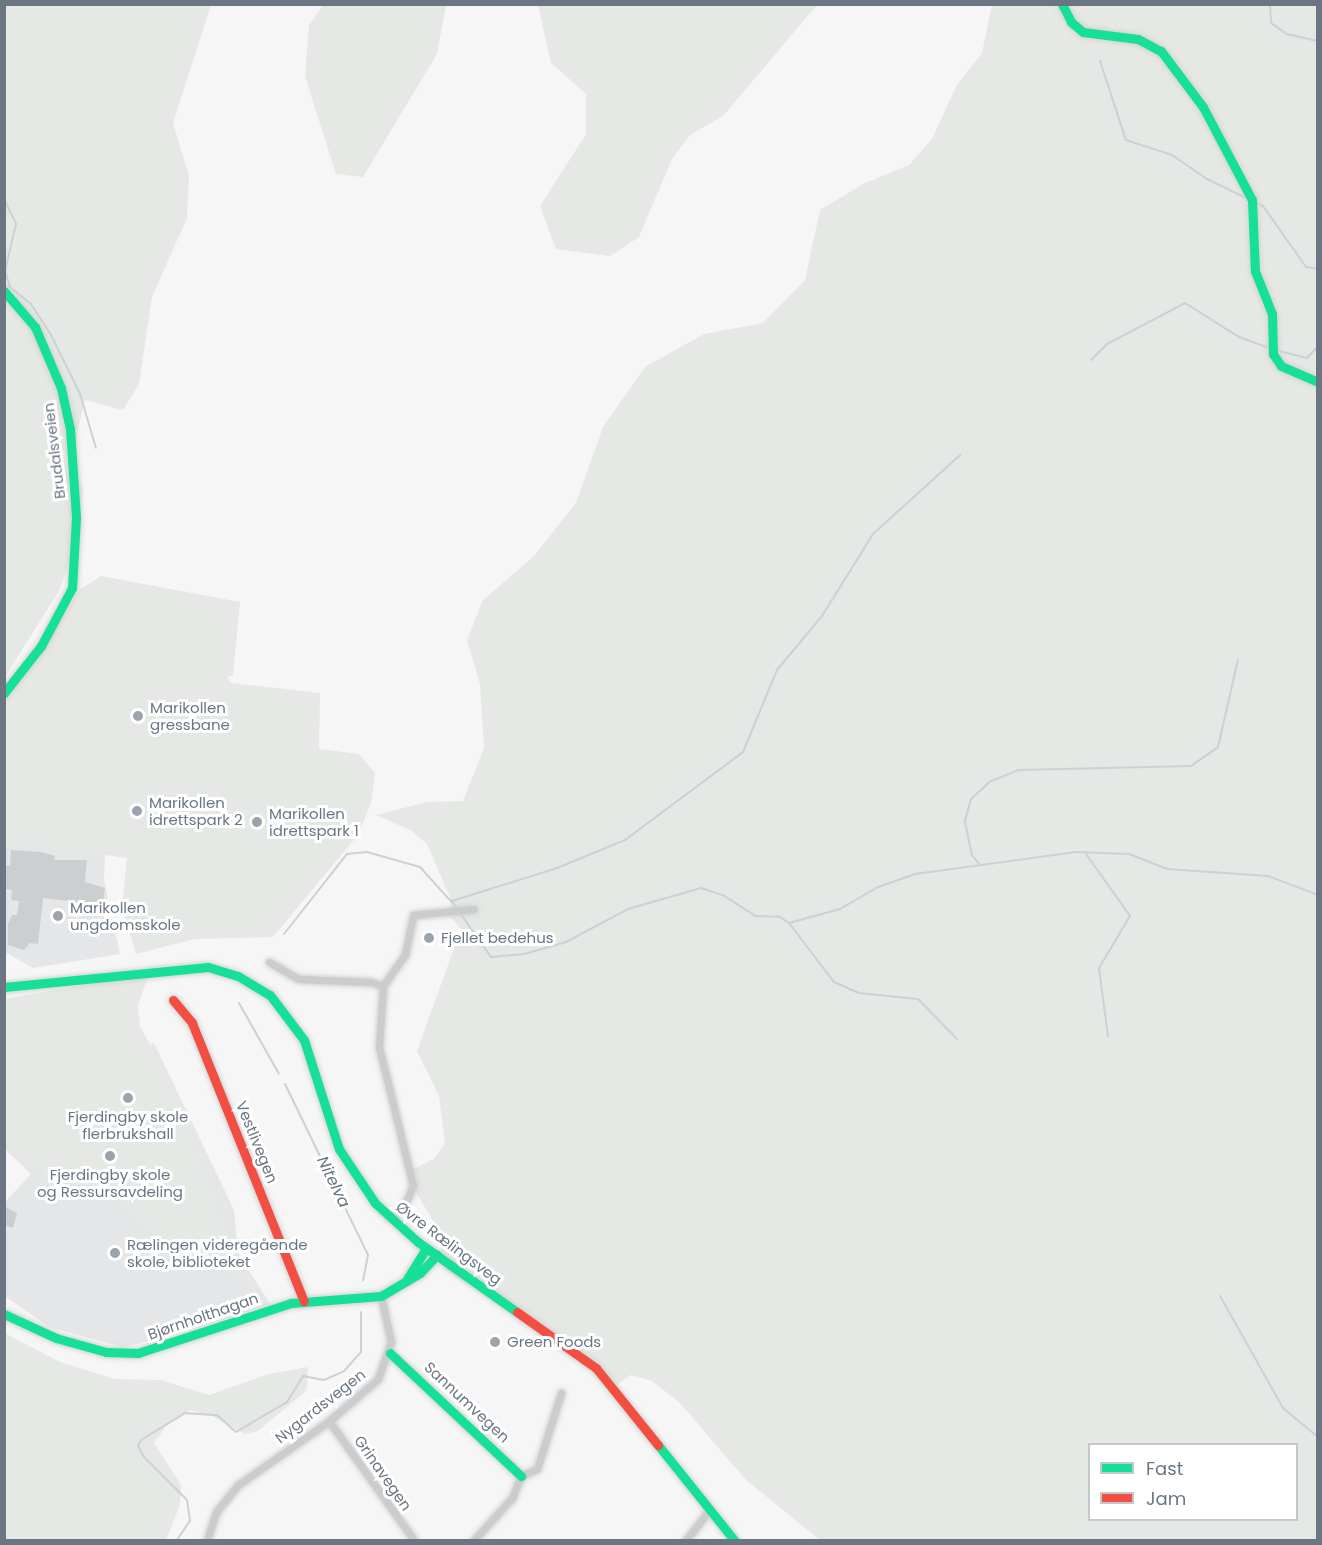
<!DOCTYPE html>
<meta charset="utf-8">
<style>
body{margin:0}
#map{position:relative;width:1322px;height:1545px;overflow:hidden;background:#f6f6f6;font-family:Poppins,sans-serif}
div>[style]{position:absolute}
.built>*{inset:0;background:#e5e6e7}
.green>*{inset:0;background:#e5e8e4}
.stream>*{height:2px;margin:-1px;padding:0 1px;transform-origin:1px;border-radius:1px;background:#cbd2d4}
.building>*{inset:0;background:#cdcecf}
.roads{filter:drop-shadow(0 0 2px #d2d3d3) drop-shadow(0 0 2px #d2d3d3)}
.street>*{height:7px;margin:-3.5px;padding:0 3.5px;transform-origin:3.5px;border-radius:3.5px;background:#cbcccd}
.fast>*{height:9px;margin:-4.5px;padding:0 4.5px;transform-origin:4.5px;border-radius:4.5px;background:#16e098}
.jam>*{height:9px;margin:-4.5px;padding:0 4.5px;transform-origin:4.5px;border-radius:4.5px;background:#f24e42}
.dots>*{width:16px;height:16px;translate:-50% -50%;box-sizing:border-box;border:3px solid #fff;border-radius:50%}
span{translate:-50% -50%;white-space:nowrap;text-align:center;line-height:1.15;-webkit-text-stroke:6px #fff;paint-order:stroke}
.street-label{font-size:15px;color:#6a7682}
.poi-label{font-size:15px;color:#6a7682}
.left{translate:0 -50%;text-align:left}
.water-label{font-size:16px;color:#66767e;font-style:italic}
.frame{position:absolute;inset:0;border:6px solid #6a7682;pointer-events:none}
.legend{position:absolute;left:1088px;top:1443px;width:210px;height:78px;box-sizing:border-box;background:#fff;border:2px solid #c3c8cd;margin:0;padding:8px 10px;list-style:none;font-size:18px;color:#6a7682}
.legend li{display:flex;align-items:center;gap:12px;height:30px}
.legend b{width:30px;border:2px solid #c3c8cd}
</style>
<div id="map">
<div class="built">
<div style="clip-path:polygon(5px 842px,105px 855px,104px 880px,120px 954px,33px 968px,5px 952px)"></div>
<div style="clip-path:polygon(154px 1043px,234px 1210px,238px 1253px,270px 1304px,179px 1334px,123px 1347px,49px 1327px,5px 1296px,5px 1202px,31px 1174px,5px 1149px,5px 1118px,22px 1085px)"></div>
</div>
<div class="green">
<div style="clip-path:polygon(5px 5px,211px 5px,173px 123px,189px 176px,187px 218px,152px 297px,139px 384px,123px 410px,85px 400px,71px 459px,83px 490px,79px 534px,59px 591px,5px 677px)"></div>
<div style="clip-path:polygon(323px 5px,446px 5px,437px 54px,363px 177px,336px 174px,305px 76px,309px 25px)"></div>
<div style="clip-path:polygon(538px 5px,538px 4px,817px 5px,723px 116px,690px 135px,672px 159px,639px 237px,610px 256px,556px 249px,540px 206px,586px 134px,586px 94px,551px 63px)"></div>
<div style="clip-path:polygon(evenodd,992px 5px,1317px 5px,1317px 1540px,820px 1540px,746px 1480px,680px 1403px,652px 1381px,631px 1375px,611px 1389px,594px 1369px,445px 1270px,437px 1228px,409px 1180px,409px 1171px,434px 1159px,445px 1143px,439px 1096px,417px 1051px,461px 929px,449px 915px,452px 902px,427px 844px,412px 831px,376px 815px,427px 802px,463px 801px,484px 748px,480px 684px,467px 640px,483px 600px,534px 556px,576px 503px,603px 427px,645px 367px,704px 334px,763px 323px,805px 280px,820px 210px,863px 184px,909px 165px,932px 139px,957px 85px,982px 53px,992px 5px,1090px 1444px,1296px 1444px,1296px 1520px,1090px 1520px,1090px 1444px)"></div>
<div style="clip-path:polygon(101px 576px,240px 602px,233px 676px,227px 676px,231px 683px,320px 693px,319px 749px,359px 754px,375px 773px,371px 803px,358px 835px,273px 937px,195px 939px,136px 954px,122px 906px,127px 858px,5px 842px,5px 697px,45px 648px,78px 591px)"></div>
<div style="clip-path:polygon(149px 974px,138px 1005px,140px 1027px,169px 1076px,228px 1244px,255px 1283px,175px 1253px,143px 1221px,105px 1193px,85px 1184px,57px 1181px,20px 1161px,5px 1145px,4px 999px)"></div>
<div style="clip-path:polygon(4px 1333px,60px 1362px,115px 1379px,161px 1380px,209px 1395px,269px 1374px,308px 1367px,307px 1390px,258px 1431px,245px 1434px,212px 1416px,190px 1410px,166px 1426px,154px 1443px,181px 1485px,180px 1505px,166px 1540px,5px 1540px)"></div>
</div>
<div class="stream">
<div style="left:1270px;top:4px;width:19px;rotate:87deg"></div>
<div style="left:1271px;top:23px;width:19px;rotate:35deg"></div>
<div style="left:1287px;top:34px;width:32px;rotate:13deg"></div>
<div style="left:1100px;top:61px;width:83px;rotate:71.8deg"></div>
<div style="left:1126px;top:140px;width:48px;rotate:18.1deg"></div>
<div style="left:1172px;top:155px;width:42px;rotate:34.4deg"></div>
<div style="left:1207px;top:179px;width:46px;rotate:26deg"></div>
<div style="left:4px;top:199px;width:28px;rotate:64deg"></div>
<div style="left:16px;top:224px;width:48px;rotate:103.2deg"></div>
<div style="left:5px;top:271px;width:17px;rotate:73deg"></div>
<div style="left:10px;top:287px;width:27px;rotate:39deg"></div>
<div style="left:31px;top:304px;width:37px;rotate:57deg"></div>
<div style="left:51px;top:335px;width:66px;rotate:63.8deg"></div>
<div style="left:80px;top:394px;width:56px;rotate:73.5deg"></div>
<div style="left:1255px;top:202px;width:9px;rotate:27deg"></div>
<div style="left:1263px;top:206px;width:75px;rotate:54.8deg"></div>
<div style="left:1306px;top:267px;width:12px;rotate:9deg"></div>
<div style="left:1275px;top:350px;width:33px;rotate:14deg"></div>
<div style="left:1307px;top:358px;width:16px;rotate:-47deg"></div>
<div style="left:1091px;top:360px;width:23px;rotate:-45deg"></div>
<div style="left:1107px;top:344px;width:88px;rotate:-27.7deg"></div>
<div style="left:1185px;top:303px;width:64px;rotate:32.2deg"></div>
<div style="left:1239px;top:337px;width:32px;rotate:20deg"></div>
<div style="left:1086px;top:854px;width:76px;rotate:54.6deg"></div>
<div style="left:1130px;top:916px;width:61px;rotate:120.8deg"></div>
<div style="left:1099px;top:968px;width:69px;rotate:82.5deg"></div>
<div style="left:979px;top:864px;width:11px;rotate:-128deg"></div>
<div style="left:972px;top:855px;width:35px;rotate:-102deg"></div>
<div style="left:965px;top:821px;width:23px;rotate:-75deg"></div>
<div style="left:971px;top:799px;width:25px;rotate:-43deg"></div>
<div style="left:989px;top:782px;width:32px;rotate:-22deg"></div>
<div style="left:1019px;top:770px;width:172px;rotate:-1.3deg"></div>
<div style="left:1191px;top:766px;width:33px;rotate:-35deg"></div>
<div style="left:1218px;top:747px;width:89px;rotate:-77.1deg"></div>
<div style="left:452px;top:901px;width:110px;rotate:-17.4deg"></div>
<div style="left:557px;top:868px;width:74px;rotate:-22.4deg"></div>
<div style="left:625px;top:840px;width:147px;rotate:-36.7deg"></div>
<div style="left:743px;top:752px;width:89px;rotate:-67.5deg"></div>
<div style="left:777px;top:670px;width:70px;rotate:-50.2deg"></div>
<div style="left:822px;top:616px;width:97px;rotate:-58.1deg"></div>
<div style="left:873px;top:534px;width:118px;rotate:-42.2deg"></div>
<div style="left:460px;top:913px;width:54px;rotate:54.8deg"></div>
<div style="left:491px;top:957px;width:33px;rotate:-5deg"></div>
<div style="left:524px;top:954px;width:44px;rotate:-15.9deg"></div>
<div style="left:566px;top:942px;width:70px;rotate:-28deg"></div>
<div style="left:628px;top:909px;width:76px;rotate:-16deg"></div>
<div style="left:701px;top:888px;width:23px;rotate:18deg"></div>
<div style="left:723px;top:895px;width:38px;rotate:33deg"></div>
<div style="left:755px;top:916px;width:25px;rotate:2deg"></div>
<div style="left:780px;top:917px;width:11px;rotate:34deg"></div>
<div style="left:789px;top:923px;width:53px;rotate:-15.4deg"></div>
<div style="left:840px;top:909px;width:44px;rotate:-30.1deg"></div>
<div style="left:878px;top:887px;width:39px;rotate:-19deg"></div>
<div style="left:915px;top:874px;width:162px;rotate:-7.8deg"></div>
<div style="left:1076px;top:852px;width:53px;rotate:2.2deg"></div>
<div style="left:1129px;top:854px;width:41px;rotate:21.5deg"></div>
<div style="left:1167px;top:869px;width:101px;rotate:4deg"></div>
<div style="left:1268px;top:876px;width:53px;rotate:20.8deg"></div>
<div style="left:789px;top:923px;width:74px;rotate:52.7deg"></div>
<div style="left:834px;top:982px;width:27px;rotate:24deg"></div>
<div style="left:859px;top:993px;width:59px;rotate:5.8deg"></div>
<div style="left:918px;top:999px;width:56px;rotate:45.7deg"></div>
<div style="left:284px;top:934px;width:102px;rotate:-51.8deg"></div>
<div style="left:347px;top:854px;width:20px;rotate:-6deg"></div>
<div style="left:367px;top:852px;width:55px;rotate:15.8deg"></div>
<div style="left:420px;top:867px;width:55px;rotate:47.9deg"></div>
<div style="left:239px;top:1003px;width:81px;rotate:60.6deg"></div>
<div style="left:285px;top:1084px;width:190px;rotate:64.1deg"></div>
<div style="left:368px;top:1255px;width:26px;rotate:101deg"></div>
<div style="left:1220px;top:1296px;width:129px;rotate:60.6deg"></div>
<div style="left:1283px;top:1408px;width:45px;rotate:39.6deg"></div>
<div style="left:177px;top:1540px;width:23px;rotate:-56deg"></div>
<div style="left:190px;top:1521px;width:21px;rotate:-98deg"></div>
<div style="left:187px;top:1500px;width:61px;rotate:-135deg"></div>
<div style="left:144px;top:1457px;width:13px;rotate:-119deg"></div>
<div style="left:138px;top:1446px;width:7px;rotate:-63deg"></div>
<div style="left:141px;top:1440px;width:52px;rotate:-31.5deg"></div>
<div style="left:185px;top:1413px;width:32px;rotate:4deg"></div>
<div style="left:217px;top:1415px;width:25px;rotate:42deg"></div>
<div style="left:236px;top:1432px;width:59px;rotate:-30.5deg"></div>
<div style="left:287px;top:1402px;width:31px;rotate:-58deg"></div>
<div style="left:303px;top:1376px;width:21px;rotate:11deg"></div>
<div style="left:324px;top:1380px;width:22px;rotate:-24deg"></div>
<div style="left:344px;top:1371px;width:25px;rotate:-48deg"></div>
<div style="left:361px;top:1352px;width:40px;rotate:-90deg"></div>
</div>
<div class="building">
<div style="clip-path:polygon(11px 850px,41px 852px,55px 856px,54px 860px,87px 860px,85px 882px,105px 888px,103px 905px,43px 898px,38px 944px,30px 943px,24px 950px,8px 945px,8px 924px,12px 915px,17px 915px,19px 901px,11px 900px,12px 890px,4px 889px,4px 865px,10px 866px)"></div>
<div style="clip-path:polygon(4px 1206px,17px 1213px,13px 1228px,4px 1225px)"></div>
</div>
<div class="roads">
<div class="street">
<div style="left:269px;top:962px;width:34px;rotate:30deg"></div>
<div style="left:299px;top:979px;width:72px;rotate:2.4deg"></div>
<div style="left:371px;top:982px;width:13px;rotate:18deg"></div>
<div style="left:383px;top:986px;width:61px;rotate:93.8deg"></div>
<div style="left:379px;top:1047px;width:142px;rotate:76.2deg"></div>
<div style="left:413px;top:1185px;width:18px;rotate:112deg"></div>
<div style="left:406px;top:1202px;width:23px;rotate:133deg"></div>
<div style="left:383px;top:986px;width:39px;rotate:-55deg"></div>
<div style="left:405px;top:954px;width:40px;rotate:-78deg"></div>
<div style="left:413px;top:915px;width:61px;rotate:-5.6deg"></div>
<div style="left:329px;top:1421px;width:146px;rotate:54.5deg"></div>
<div style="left:207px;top:1540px;width:29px;rotate:-72deg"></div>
<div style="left:216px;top:1512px;width:35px;rotate:-51deg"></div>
<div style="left:238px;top:1485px;width:111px;rotate:-35.1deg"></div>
<div style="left:329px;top:1421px;width:65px;rotate:-40.6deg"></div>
<div style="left:378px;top:1379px;width:39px;rotate:-71deg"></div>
<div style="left:391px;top:1342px;width:47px;rotate:-102.3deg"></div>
<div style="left:474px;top:1540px;width:57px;rotate:-47.9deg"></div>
<div style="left:512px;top:1498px;width:24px;rotate:-68deg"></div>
<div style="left:521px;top:1476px;width:17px;rotate:-24deg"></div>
<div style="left:537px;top:1469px;width:80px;rotate:-72.5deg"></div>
<div style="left:686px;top:1540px;width:36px;rotate:-52deg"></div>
</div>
<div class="fast">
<div style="left:1062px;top:4px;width:20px;rotate:63deg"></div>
<div style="left:1071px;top:22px;width:16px;rotate:40deg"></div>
<div style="left:1083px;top:32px;width:55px;rotate:7.3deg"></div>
<div style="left:1138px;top:39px;width:26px;rotate:28deg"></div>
<div style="left:1161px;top:51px;width:70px;rotate:53.1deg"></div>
<div style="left:1203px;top:107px;width:105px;rotate:62.2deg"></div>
<div style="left:1252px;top:200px;width:71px;rotate:87.6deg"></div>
<div style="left:1255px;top:271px;width:46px;rotate:68.4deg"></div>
<div style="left:1272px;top:314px;width:40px;rotate:88.6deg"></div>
<div style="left:1273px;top:354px;width:14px;rotate:56deg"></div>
<div style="left:1281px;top:366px;width:40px;rotate:23.4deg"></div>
<div style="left:4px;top:291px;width:48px;rotate:49.3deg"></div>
<div style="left:35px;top:327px;width:66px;rotate:66.9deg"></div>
<div style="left:61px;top:388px;width:42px;rotate:77.6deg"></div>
<div style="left:70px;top:429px;width:88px;rotate:86.1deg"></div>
<div style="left:76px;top:517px;width:71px;rotate:93.2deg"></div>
<div style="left:72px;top:588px;width:66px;rotate:118.1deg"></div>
<div style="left:41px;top:646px;width:60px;rotate:128.2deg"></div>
<div style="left:4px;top:987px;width:205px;rotate:-5.6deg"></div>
<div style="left:208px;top:967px;width:31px;rotate:17deg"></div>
<div style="left:238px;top:976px;width:37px;rotate:31deg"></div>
<div style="left:270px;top:995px;width:56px;rotate:52.9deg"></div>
<div style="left:304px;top:1040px;width:114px;rotate:72.2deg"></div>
<div style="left:339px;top:1149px;width:65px;rotate:56.3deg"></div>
<div style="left:375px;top:1203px;width:58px;rotate:42.2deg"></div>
<div style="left:418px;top:1242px;width:121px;rotate:35.3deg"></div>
<div style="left:407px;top:1279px;width:36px;rotate:-58deg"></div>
<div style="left:4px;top:1314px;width:57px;rotate:24.8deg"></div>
<div style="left:56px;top:1338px;width:52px;rotate:15.6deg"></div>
<div style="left:106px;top:1352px;width:32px;rotate:2deg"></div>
<div style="left:138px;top:1353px;width:161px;rotate:-18.1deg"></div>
<div style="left:291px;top:1303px;width:90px;rotate:-4.4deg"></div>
<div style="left:381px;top:1296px;width:45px;rotate:-30.5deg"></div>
<div style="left:420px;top:1273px;width:25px;rotate:-47deg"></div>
<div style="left:390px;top:1353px;width:180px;rotate:43.2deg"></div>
<div style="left:658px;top:1445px;width:122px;rotate:51.3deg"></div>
</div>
<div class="jam">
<div style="left:173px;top:1000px;width:30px;rotate:50deg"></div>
<div style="left:192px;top:1023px;width:300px;rotate:68.1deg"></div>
<div style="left:517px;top:1312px;width:97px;rotate:35.3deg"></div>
<div style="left:596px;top:1368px;width:99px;rotate:51.2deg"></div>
</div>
</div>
<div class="dots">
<div style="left:138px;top:716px;background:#9ba3ab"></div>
<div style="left:137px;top:811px;background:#9ba3ab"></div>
<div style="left:257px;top:822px;background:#9ba3ab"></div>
<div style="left:58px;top:916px;background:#9ba3ab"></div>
<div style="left:429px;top:938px;background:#9ba3ab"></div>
<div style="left:128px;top:1098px;background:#9ba3ab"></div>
<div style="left:110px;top:1156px;background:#9ba3ab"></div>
<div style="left:115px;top:1253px;background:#9ba3ab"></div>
<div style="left:495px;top:1342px;background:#9ba3ab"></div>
</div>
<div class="street-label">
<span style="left:54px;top:451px;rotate:-97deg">Brudalsveien</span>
<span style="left:257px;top:1142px;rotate:68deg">Vestlivegen</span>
<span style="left:449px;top:1243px;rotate:37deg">Øvre Rælingsveg</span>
<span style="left:203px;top:1316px;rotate:-19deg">Bjørnholthagan</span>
<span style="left:467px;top:1402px;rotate:43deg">Sannumvegen</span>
<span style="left:320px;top:1406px;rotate:-38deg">Nygardsvegen</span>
<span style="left:383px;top:1473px;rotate:55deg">Grinavegen</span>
</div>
<div class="poi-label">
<span class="left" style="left:150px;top:716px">Marikollen<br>gressbane</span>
<span class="left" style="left:149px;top:811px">Marikollen<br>idrettspark 2</span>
<span class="left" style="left:269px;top:822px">Marikollen<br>idrettspark 1</span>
<span class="left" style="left:70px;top:916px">Marikollen<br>ungdomsskole</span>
<span class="left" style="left:441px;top:938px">Fjellet bedehus</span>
<span style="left:128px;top:1125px">Fjerdingby skole<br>flerbrukshall</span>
<span style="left:110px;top:1183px">Fjerdingby skole<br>og Ressursavdeling</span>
<span class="left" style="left:127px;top:1253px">Rælingen videregående<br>skole, biblioteket</span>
<span class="left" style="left:507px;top:1342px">Green Foods</span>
</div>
<div class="water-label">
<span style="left:333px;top:1182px;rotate:64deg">Nitelva</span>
</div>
<div class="frame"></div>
<ul class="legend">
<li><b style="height:8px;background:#16e098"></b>Fast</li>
<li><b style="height:8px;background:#f24e42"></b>Jam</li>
</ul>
</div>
